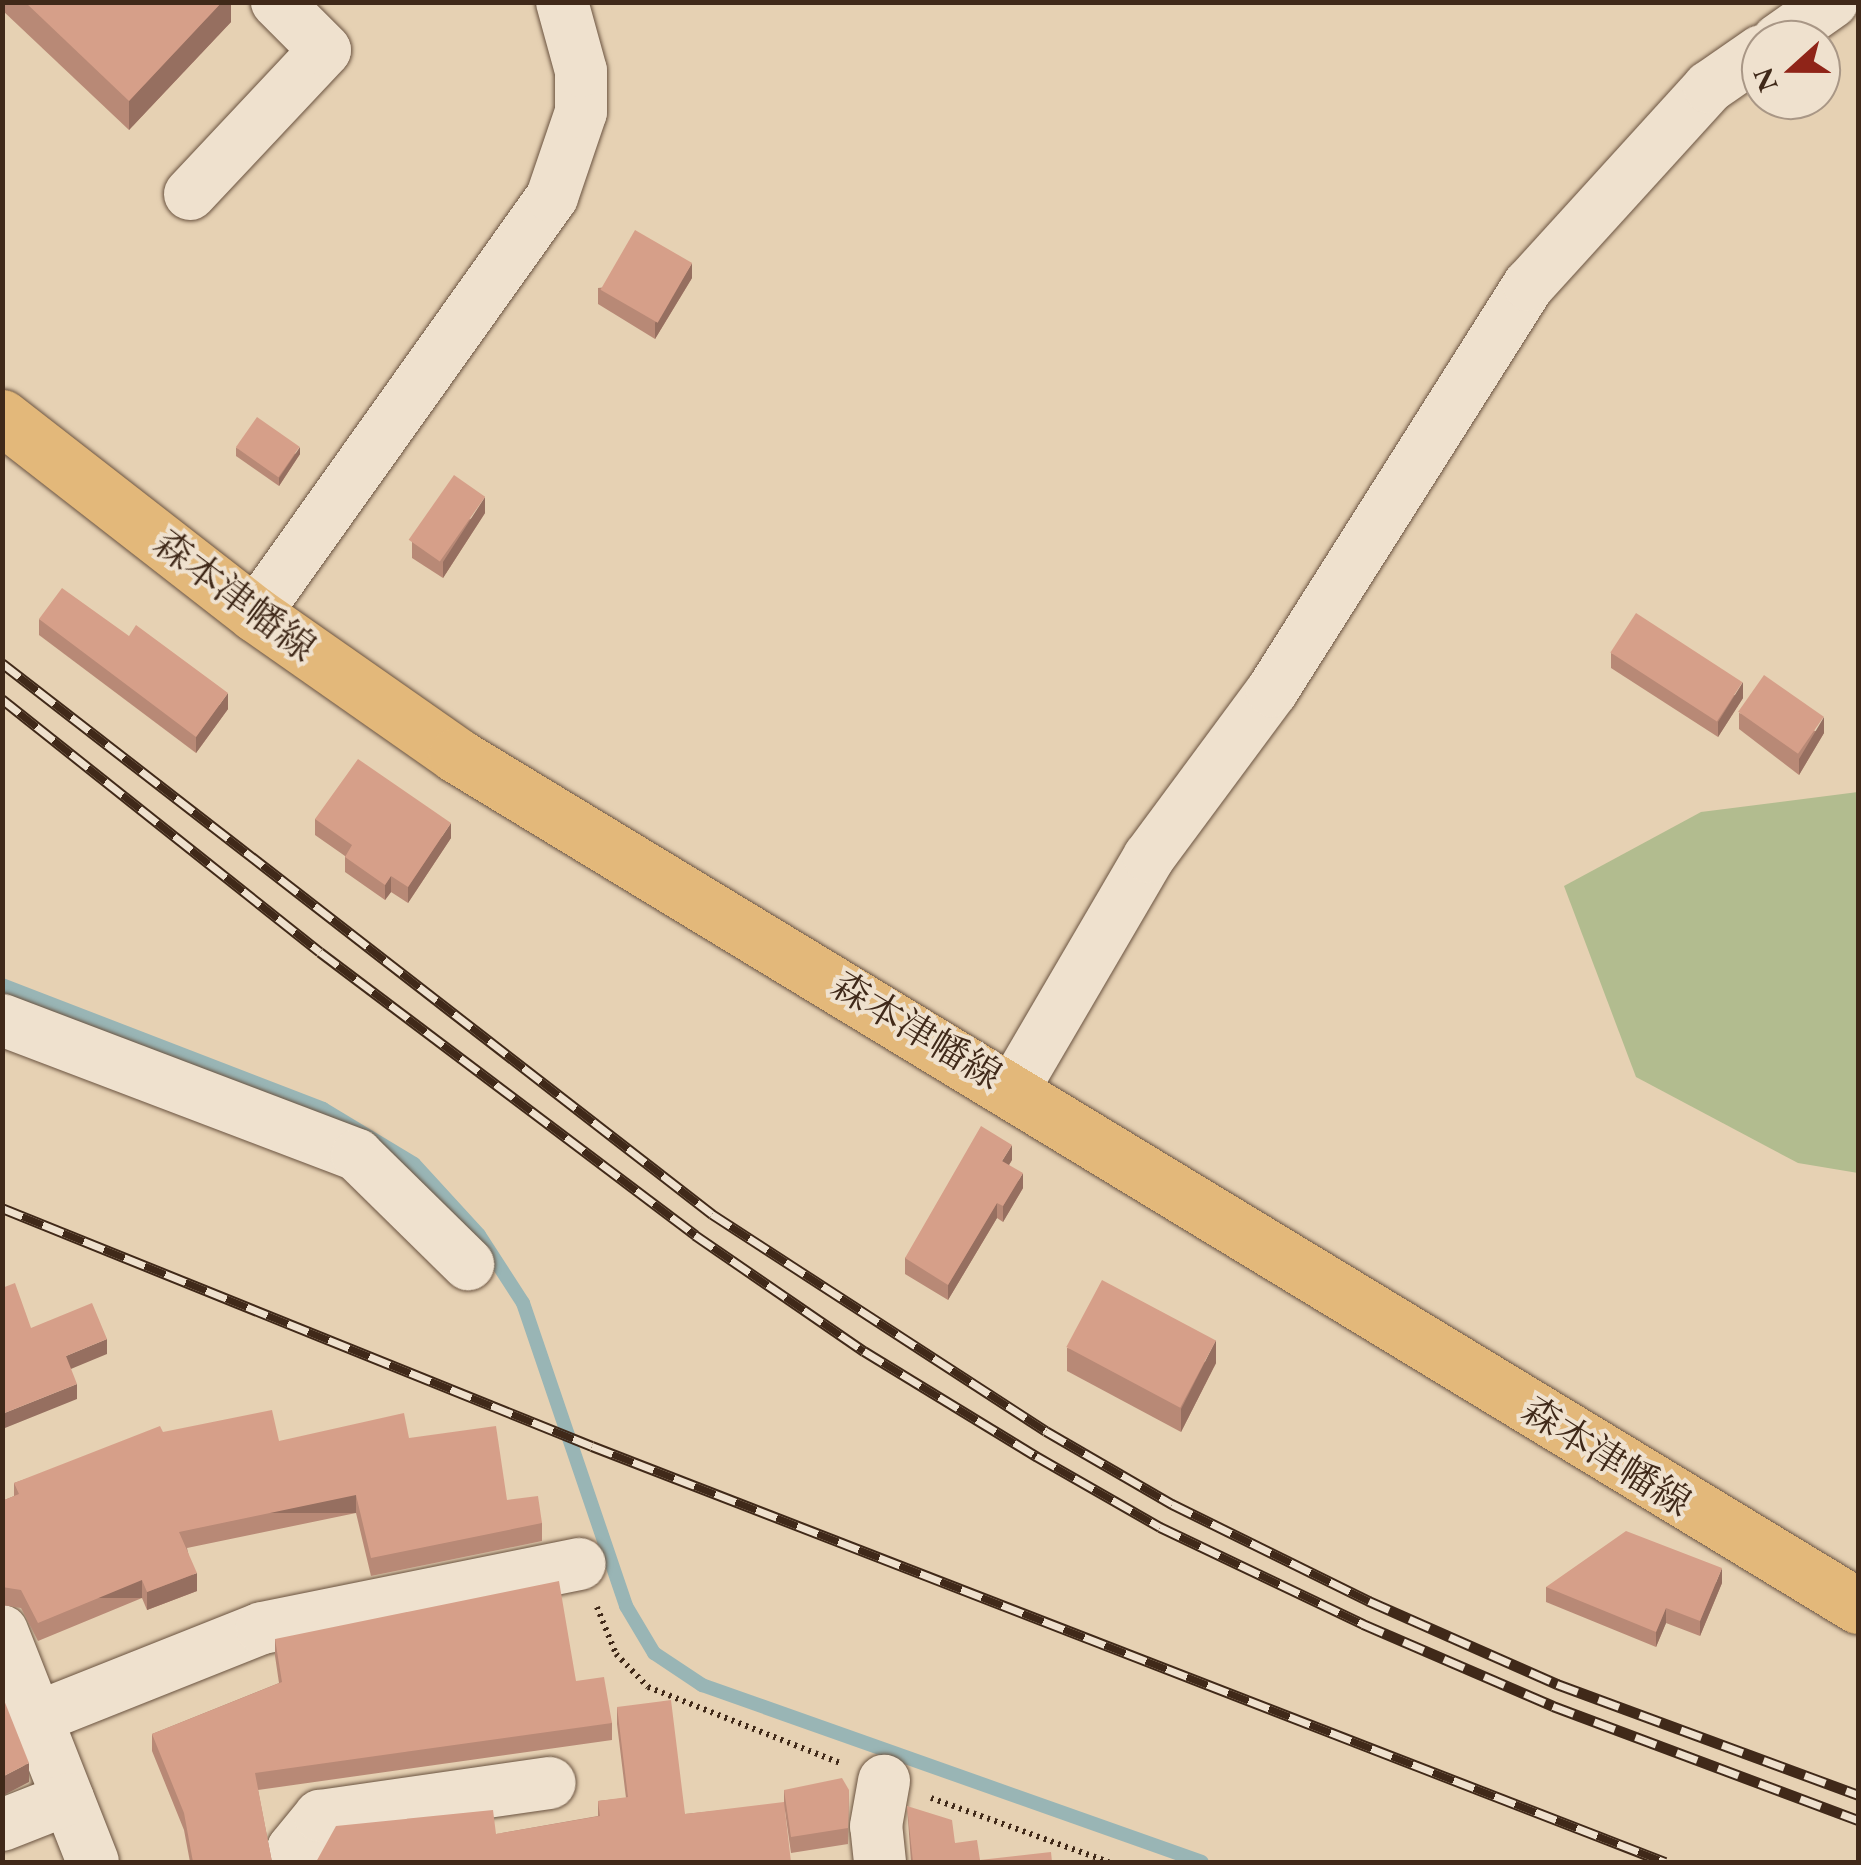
<!DOCTYPE html>
<meta charset="utf-8">
<style>
body{margin:0}
#map{position:relative;width:1861px;height:1865px;overflow:hidden;background:#e6d1b3;font-family:"EB Garamond","Noto Serif JP",serif}
div>[style]{position:absolute}
.green>*{inset:0;background:#b2bc8f}
.stream>*{height:14px;margin:-7px;padding:0 7px;transform-origin:7px;border-radius:7px;background:#99b5b5}
.path>*{height:6px;margin-top:-3px;transform-origin:0;background:repeating-linear-gradient(90deg,#402919 0 2.5px,transparent 0 7.5px)}
.roads{filter:drop-shadow(0 0 2px #6a5340) drop-shadow(0 0 2px #6a5340)}
.minor>*{height:52px;margin:-26px;padding:0 26px;transform-origin:26px;border-radius:26px;background:#efe1ce}
.major>*{height:55px;margin:-27.5px;padding:0 27.5px;transform-origin:27.5px;border-radius:27.5px;background:#e3b87a}
.rail>*{height:11px;margin-top:-5.5px;transform-origin:0;background:repeating-linear-gradient(90deg,#efe1ce 0 22px,#402919 0 44px);box-sizing:border-box;border-block:2px solid #402919}
.wall>*{inset:0;background:#b88976}
.shaded-wall>*{inset:0;background:#966f60;transform-origin:0 0}
.building>*{inset:0;background:#d69f89;transform-origin:0 0}
span{translate:-50% -50%;white-space:nowrap;text-align:center;line-height:1.15;-webkit-text-stroke:8px #efe1ce;paint-order:stroke}
.street-label{font-size:38px;color:#402919}
.frame{position:absolute;inset:0;border:5px solid #402919;pointer-events:none}
.north{position:absolute;left:1741px;top:20px;width:100px;height:100px;box-sizing:border-box;background:#efe1ce;border:2px solid #a99786;border-radius:50%;rotate:249deg;font-size:28px;font-weight:700;line-height:40px;text-align:center;color:#402919}
.north::after{content:'';display:block;margin:auto;width:35px;height:45px;background:#8f2418;clip-path:polygon(50% 0,100% 100%,50% 72%,0 100%)}
</style>
<div id="map">
<div class="green">
<div style="clip-path:polygon(1858px 792px,1858px 1173px,1798px 1163px,1636px 1077px,1564px 886px,1701px 812px)"></div>
</div>
<div class="stream">
<div style="left:2px;top:985px;width:344px;rotate:21.1deg"></div>
<div style="left:323px;top:1109px;width:106px;rotate:31.1deg"></div>
<div style="left:414px;top:1164px;width:96px;rotate:47.5deg"></div>
<div style="left:479px;top:1235px;width:81px;rotate:57.1deg"></div>
<div style="left:523px;top:1303px;width:320px;rotate:71.2deg"></div>
<div style="left:626px;top:1606px;width:55px;rotate:59.2deg"></div>
<div style="left:654px;top:1653px;width:58px;rotate:33.7deg"></div>
<div style="left:702px;top:1685px;width:530px;rotate:19.49deg"></div>
</div>
<div class="path">
<div style="left:597px;top:1607px;width:51px;rotate:68deg"></div>
<div style="left:616px;top:1654px;width:46px;rotate:45.9deg"></div>
<div style="left:648px;top:1687px;width:206px;rotate:21.6deg"></div>
<div style="left:931px;top:1798px;width:189px;rotate:19.8deg"></div>
</div>
<div class="roads">
<div class="minor">
<div style="left:1778px;top:40px;width:66px;rotate:-35.1deg"></div>
<div style="left:190px;top:194px;width:197px;rotate:-46.8deg"></div>
<div style="left:325px;top:50px;width:68px;rotate:-135deg"></div>
<div style="left:255px;top:614px;width:512px;rotate:-54.54deg"></div>
<div style="left:552px;top:197px;width:90px;rotate:-71.2deg"></div>
<div style="left:581px;top:112px;width:41px;rotate:-90deg"></div>
<div style="left:581px;top:71px;width:72px;rotate:-105.4deg"></div>
<div style="left:2px;top:1020px;width:380px;rotate:20.8deg"></div>
<div style="left:357px;top:1155px;width:156px;rotate:44.5deg"></div>
<div style="left:1014px;top:1088px;width:268px;rotate:-59.7deg"></div>
<div style="left:1149px;top:857px;width:207px;rotate:-53.5deg"></div>
<div style="left:1272px;top:691px;width:481px;rotate:-57.7deg"></div>
<div style="left:1529px;top:285px;width:268px;rotate:-47.7deg"></div>
<div style="left:1709px;top:87px;width:63px;rotate:-34.7deg"></div>
<div style="left:2px;top:1631px;width:248px;rotate:68.5deg"></div>
<div style="left:36px;top:1718px;width:243px;rotate:-21.7deg"></div>
<div style="left:262px;top:1628px;width:324px;rotate:-11.4deg"></div>
<div style="left:2px;top:1825px;width:71px;rotate:-21.5deg"></div>
<div style="left:295px;top:1862px;width:13px;rotate:-99deg"></div>
<div style="left:293px;top:1849px;width:43px;rotate:-50.7deg"></div>
<div style="left:320px;top:1816px;width:232px;rotate:-8.2deg"></div>
<div style="left:880px;top:1862px;width:36px;rotate:-96deg"></div>
<div style="left:876px;top:1826px;width:46px;rotate:-79.9deg"></div>
</div>
<div class="major">
<div style="left:2px;top:417px;width:321px;rotate:37.9deg"></div>
<div style="left:255px;top:614px;width:246px;rotate:35deg"></div>
<div style="left:456px;top:755px;width:1640px;rotate:31.26deg"></div>
</div>
</div>
<div class="rail">
<div style="left:2px;top:663px;width:899px;rotate:37.81deg"></div>
<div style="left:712px;top:1214px;width:398px;rotate:33deg"></div>
<div style="left:1046px;top:1431px;width:146px;rotate:30.1deg"></div>
<div style="left:1172px;top:1504px;width:220px;rotate:26.2deg"></div>
<div style="left:1369px;top:1601px;width:206px;rotate:23.8deg"></div>
<div style="left:1557px;top:1684px;width:321px;rotate:20.2deg"></div>
<div style="left:2px;top:699px;width:406px;rotate:38.5deg"></div>
<div style="left:320px;top:952px;width:470px;rotate:37deg"></div>
<div style="left:695px;top:1235px;width:205px;rotate:34.5deg"></div>
<div style="left:864px;top:1351px;width:202px;rotate:31.4deg"></div>
<div style="left:1036px;top:1456px;width:143px;rotate:29.8deg"></div>
<div style="left:1160px;top:1527px;width:225px;rotate:25.5deg"></div>
<div style="left:1363px;top:1624px;width:207px;rotate:23.3deg"></div>
<div style="left:1553px;top:1706px;width:326px;rotate:20.5deg"></div>
<div style="left:2px;top:1208px;width:636px;rotate:21.97deg"></div>
<div style="left:592px;top:1446px;width:1151px;rotate:21.19deg"></div>
</div>
<div class="wall">
<div style="clip-path:polygon(2px 2px,231px 2px,231px 22px,129px 130px,2px 10px)"></div>
<div style="clip-path:polygon(692px 278px,655px 339px,598px 304px,598px 288px)"></div>
<div style="clip-path:polygon(236px 448px,300px 454px,279px 486px,236px 456px)"></div>
<div style="clip-path:polygon(485px 513px,443px 578px,412px 558px,412px 542px)"></div>
<div style="clip-path:polygon(39px 619px,228px 709px,196px 753px,39px 635px)"></div>
<div style="clip-path:polygon(1611px 653px,1743px 698px,1718px 737px,1611px 668px)"></div>
<div style="clip-path:polygon(1739px 713px,1824px 733px,1799px 775px,1739px 729px)"></div>
<div style="clip-path:polygon(315px 819px,451px 838px,408px 903px,391px 892px,385px 900px,345px 872px,345px 856px,315px 835px)"></div>
<div style="clip-path:polygon(1012px 1160px,1009px 1165px,1023px 1188px,1003px 1222px,997px 1218px,948px 1300px,905px 1274px,905px 1258px)"></div>
<div style="clip-path:polygon(1067px 1348px,1216px 1363px,1181px 1432px,1067px 1371px)"></div>
<div style="clip-path:polygon(163px 1432px,279px 1441px,409px 1438px,542px 1523px,542px 1541px,371px 1576px,356px 1513px,187px 1548px,197px 1591px,147px 1610px,142px 1598px,38px 1641px,21px 1608px,2px 1605px,2px 1501px,14px 1496px,14px 1483px)"></div>
<div style="clip-path:polygon(1722px 1583px,1700px 1636px,1666px 1623px,1656px 1647px,1546px 1602px,1546px 1587px)"></div>
<div style="clip-path:polygon(275px 1639px,576px 1681px,612px 1723px,612px 1740px,258px 1790px,272px 1862px,190px 1862px,184px 1830px,152px 1751px,152px 1734px,279px 1683px,275px 1656px)"></div>
<div style="clip-path:polygon(617px 1707px,685px 1814px,784px 1804px,784px 1790px,849px 1790px,848px 1844px,791px 1853px,785px 1811px,496px 1834px,598px 1816px,598px 1801px,626px 1798px,617px 1724px)"></div>
<div style="clip-path:polygon(907px 1806px,955px 1843px,980px 1860px,1052px 1862px,911px 1862px)"></div>
</div>
<div class="shaded-wall">
<div style="clip-path:polygon(222px 2px,231px 2px,231px 22px,129px 130px,129px 101px)"></div>
<div style="clip-path:polygon(692px 263px,692px 278px,655px 339px,655px 323px)"></div>
<div style="clip-path:polygon(300px 447px,300px 454px,279px 486px,279px 478px)"></div>
<div style="clip-path:polygon(485px 497px,485px 513px,443px 578px,443px 562px)"></div>
<div style="clip-path:polygon(1743px 682px,1743px 698px,1718px 737px,1718px 722px)"></div>
<div style="clip-path:polygon(228px 693px,228px 709px,196px 753px,196px 737px)"></div>
<div style="clip-path:polygon(1824px 717px,1824px 733px,1799px 775px,1799px 759px)"></div>
<div style="clip-path:polygon(451px 823px,451px 838px,408px 903px,408px 887px)"></div>
<div style="clip-path:polygon(391px 876px,391px 892px,385px 900px,385px 885px)"></div>
<div style="clip-path:polygon(1012px 1145px,1012px 1160px,1002px 1176px,1002px 1161px)"></div>
<div style="clip-path:polygon(1023px 1173px,1023px 1188px,1003px 1222px,1003px 1206px)"></div>
<div style="clip-path:polygon(997px 1203px,997px 1218px,948px 1300px,948px 1285px)"></div>
<div style="clip-path:polygon(107px 1339px,107px 1354px,66px 1371px,66px 1356px)"></div>
<div style="clip-path:polygon(1216px 1340px,1216px 1363px,1181px 1432px,1181px 1409px)"></div>
<div style="clip-path:polygon(77px 1384px,77px 1399px,5px 1428px,5px 1438px,2px 1439px,2px 1414px)"></div>
<div style="left:356px;top:1495px;width:18px;height:181px;rotate:90deg"></div>
<div style="clip-path:polygon(1722px 1568px,1722px 1583px,1700px 1636px,1700px 1621px)"></div>
<div style="clip-path:polygon(197px 1573px,197px 1591px,147px 1610px,147px 1592px)"></div>
<div style="left:142px;top:1580px;width:18px;height:113px;rotate:90deg"></div>
<div style="clip-path:polygon(1666px 1608px,1666px 1623px,1656px 1647px,1656px 1632px)"></div>
<div style="clip-path:polygon(29px 1763px,29px 1782px,2px 1796px,2px 1777px)"></div>
</div>
<div class="building">
<div style="clip-path:polygon(25px 2px,222px 2px,129px 101px)"></div>
<div style="left:635px;top:230px;width:66px;height:69px;rotate:30deg"></div>
<div style="left:257px;top:417px;width:52px;height:37px;rotate:35deg"></div>
<div style="left:454px;top:475px;width:38px;height:79px;rotate:35deg"></div>
<div style="clip-path:polygon(62px 588px,129px 636px,136px 625px,228px 693px,196px 737px,39px 619px)"></div>
<div style="left:1636px;top:613px;width:127px;height:47px;rotate:33deg"></div>
<div style="left:1764px;top:675px;width:73px;height:45px;rotate:35deg"></div>
<div style="clip-path:polygon(358px 759px,451px 823px,408px 887px,391px 876px,385px 885px,345px 857px,352px 845px,315px 819px)"></div>
<div style="clip-path:polygon(981px 1126px,1012px 1145px,1002px 1161px,1023px 1173px,1003px 1206px,997px 1203px,948px 1285px,905px 1258px)"></div>
<div style="left:1102px;top:1280px;width:129px;height:76px;rotate:28deg"></div>
<div style="clip-path:polygon(15px 1283px,31px 1328px,92px 1303px,107px 1339px,66px 1356px,77px 1384px,2px 1414px,2px 1288px)"></div>
<div style="clip-path:polygon(272px 1410px,279px 1441px,404px 1413px,409px 1438px,496px 1426px,507px 1500px,538px 1496px,542px 1523px,371px 1558px,356px 1495px,179px 1532px,197px 1573px,147px 1592px,142px 1580px,38px 1623px,21px 1590px,2px 1587px,2px 1501px,19px 1494px,14px 1483px,160px 1426px,163px 1432px)"></div>
<div style="clip-path:polygon(1626px 1531px,1722px 1568px,1700px 1621px,1666px 1608px,1656px 1632px,1546px 1587px)"></div>
<div style="clip-path:polygon(559px 1581px,576px 1681px,604px 1677px,612px 1723px,255px 1773px,272px 1862px,193px 1862px,184px 1813px,152px 1734px,282px 1682px,275px 1639px)"></div>
<div style="clip-path:polygon(2px 1695px,29px 1763px,2px 1777px)"></div>
<div style="clip-path:polygon(671px 1700px,685px 1814px,784px 1802px,791px 1862px,316px 1862px,336px 1826px,493px 1810px,496px 1834px,600px 1816px,598px 1801px,628px 1797px,617px 1707px)"></div>
<div style="clip-path:polygon(842px 1778px,849px 1790px,848px 1828px,791px 1837px,784px 1790px)"></div>
<div style="clip-path:polygon(907px 1806px,952px 1820px,955px 1843px,977px 1840px,980px 1860px,1051px 1852px,1052px 1862px,913px 1862px)"></div>
</div>
<div class="street-label">
<span style="left:235px;top:595px;rotate:37deg">森本津幡線</span>
<span style="left:917px;top:1030px;rotate:31deg">森本津幡線</span>
<span style="left:1607px;top:1456px;rotate:32deg">森本津幡線</span>
</div>
<div class="frame"></div>
<div class="north">N</div>
</div>
